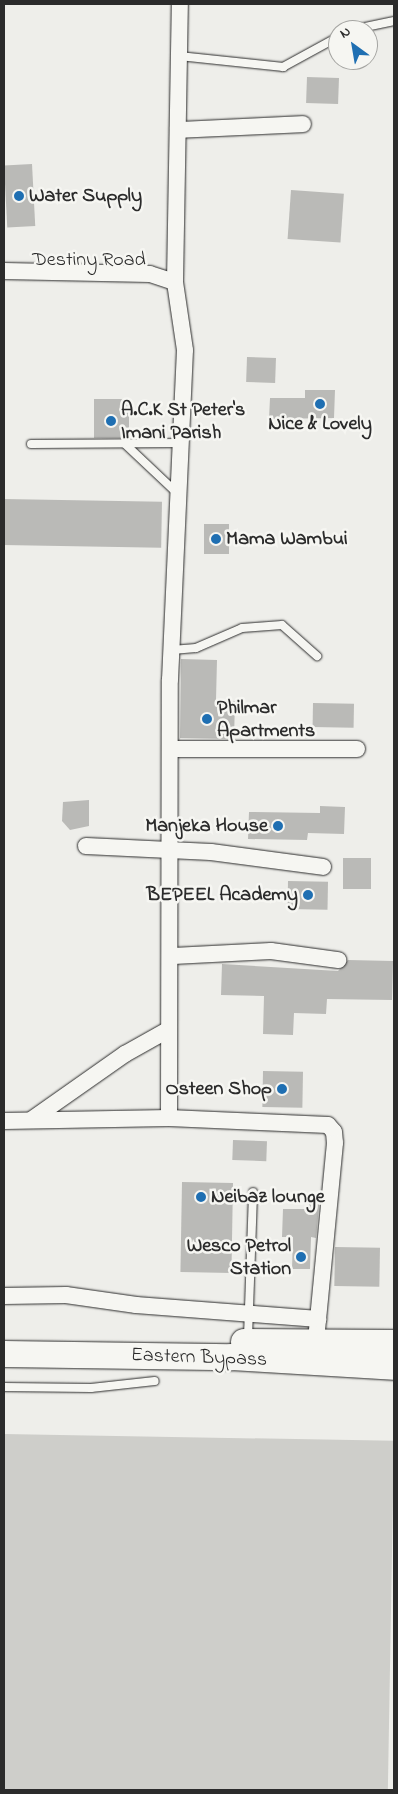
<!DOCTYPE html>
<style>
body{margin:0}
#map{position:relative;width:398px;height:1794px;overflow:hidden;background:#eeeeea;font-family:"Indie Flower",sans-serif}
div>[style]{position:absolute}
.green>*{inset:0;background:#cececa;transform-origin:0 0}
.building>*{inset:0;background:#babab7;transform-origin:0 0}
.roads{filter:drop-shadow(0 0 1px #2b2b2b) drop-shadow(0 0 1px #2b2b2b)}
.lane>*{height:8px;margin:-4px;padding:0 4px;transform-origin:4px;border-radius:4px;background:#f6f6f2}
.street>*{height:16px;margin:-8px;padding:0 8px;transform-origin:8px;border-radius:8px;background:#f6f6f2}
.primary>*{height:26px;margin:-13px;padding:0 13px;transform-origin:13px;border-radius:13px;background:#f6f6f2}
.dots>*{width:14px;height:14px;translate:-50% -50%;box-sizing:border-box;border:2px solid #f6f6f2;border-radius:50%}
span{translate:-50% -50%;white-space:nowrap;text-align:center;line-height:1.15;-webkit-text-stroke:5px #f6f6f2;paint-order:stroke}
.poi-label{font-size:20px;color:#2b2b2b;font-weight:700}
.left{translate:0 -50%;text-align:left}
.right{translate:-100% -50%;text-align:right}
.street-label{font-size:20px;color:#2b2b2b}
.frame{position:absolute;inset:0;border:5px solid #2b2b2b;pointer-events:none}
.north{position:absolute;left:328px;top:20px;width:50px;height:50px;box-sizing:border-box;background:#f6f6f2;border:1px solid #a5a5a2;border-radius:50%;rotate:328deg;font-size:14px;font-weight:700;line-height:20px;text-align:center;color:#2b2b2b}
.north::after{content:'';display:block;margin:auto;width:18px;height:22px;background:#1f6fb2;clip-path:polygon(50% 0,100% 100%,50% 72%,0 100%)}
</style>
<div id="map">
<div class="green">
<div style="left:4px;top:1434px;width:390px;height:356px;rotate:1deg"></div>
</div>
<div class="building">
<div style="left:307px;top:77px;width:32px;height:26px;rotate:2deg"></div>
<div style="left:32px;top:164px;width:62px;height:28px;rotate:87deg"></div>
<div style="left:291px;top:190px;width:53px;height:49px;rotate:4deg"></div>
<div style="left:247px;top:357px;width:29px;height:25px;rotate:2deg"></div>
<div style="clip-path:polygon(305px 390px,335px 390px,334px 418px,269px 419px,270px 398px,305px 398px)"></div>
<div style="left:129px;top:399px;width:39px;height:35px;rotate:90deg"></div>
<div style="left:4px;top:499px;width:158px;height:46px;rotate:1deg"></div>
<div style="left:204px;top:524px;width:25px;height:30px"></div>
<div style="clip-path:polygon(181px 659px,217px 660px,216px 700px,235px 701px,234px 739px,180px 738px)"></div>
<div style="left:313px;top:703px;width:41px;height:24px;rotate:1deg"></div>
<div style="clip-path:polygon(89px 800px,89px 826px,70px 830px,62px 821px,63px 802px)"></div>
<div style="clip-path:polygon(320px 806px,345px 807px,344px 834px,308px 833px,307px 840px,248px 839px,249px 812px,320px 813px)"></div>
<div style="left:343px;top:858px;width:28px;height:31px"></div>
<div style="left:288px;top:881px;width:40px;height:28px;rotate:1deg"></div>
<div style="clip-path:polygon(348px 960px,393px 961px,392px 1000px,327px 999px,326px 1014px,294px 1013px,293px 1035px,263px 1034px,264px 996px,221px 995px,222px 964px,338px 971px)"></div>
<div style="left:263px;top:1071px;width:40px;height:36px;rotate:1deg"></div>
<div style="left:233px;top:1140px;width:34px;height:20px;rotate:2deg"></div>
<div style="left:182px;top:1182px;width:51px;height:90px;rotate:1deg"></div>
<div style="clip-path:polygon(309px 1193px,320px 1194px,316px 1238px,311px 1237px,310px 1269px,292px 1269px,293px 1237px,282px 1237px,283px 1209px,309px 1209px)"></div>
<div style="left:335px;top:1247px;width:45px;height:39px;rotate:1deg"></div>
</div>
<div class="roads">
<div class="lane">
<div style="left:351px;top:30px;width:44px;rotate:-11.8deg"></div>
<div style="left:179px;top:56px;width:105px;rotate:6deg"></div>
<div style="left:283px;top:67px;width:63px;rotate:-28.6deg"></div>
<div style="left:124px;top:443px;width:73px;rotate:43.3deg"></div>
<div style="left:31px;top:444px;width:150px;rotate:-0.4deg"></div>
<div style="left:172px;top:650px;width:24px;rotate:-5deg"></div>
<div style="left:196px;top:648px;width:50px;rotate:-23.5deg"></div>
<div style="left:242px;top:628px;width:40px;rotate:-4.3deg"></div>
<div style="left:282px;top:625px;width:47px;rotate:41.5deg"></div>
<div style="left:248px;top:1337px;width:145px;rotate:-88deg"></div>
<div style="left:4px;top:1387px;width:87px;rotate:0.7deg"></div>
<div style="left:91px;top:1388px;width:64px;rotate:-6.2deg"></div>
</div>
<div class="street">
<div style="left:178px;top:130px;width:125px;rotate:-2.7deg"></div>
<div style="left:4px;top:271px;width:146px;rotate:1.2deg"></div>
<div style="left:150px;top:274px;width:26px;rotate:18deg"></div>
<div style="left:171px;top:749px;width:186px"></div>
<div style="left:86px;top:846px;width:125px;rotate:2.7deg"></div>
<div style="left:211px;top:852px;width:113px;rotate:7.6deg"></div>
<div style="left:173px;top:956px;width:98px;rotate:-2.9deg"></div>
<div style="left:271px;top:951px;width:68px;rotate:7.7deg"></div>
<div style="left:169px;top:1118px;width:438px;rotate:-89.9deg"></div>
<div style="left:170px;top:680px;width:330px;rotate:-87.4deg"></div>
<div style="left:185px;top:350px;width:69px;rotate:-98.4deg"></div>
<div style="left:175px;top:282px;width:278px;rotate:-89deg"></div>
<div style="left:31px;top:1120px;width:115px;rotate:-35.1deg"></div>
<div style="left:125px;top:1054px;width:49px;rotate:-29.2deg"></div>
<div style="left:4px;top:1121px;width:165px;rotate:-1deg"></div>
<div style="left:169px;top:1118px;width:159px;rotate:2.5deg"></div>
<div style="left:328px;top:1125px;width:9px;rotate:49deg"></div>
<div style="left:334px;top:1132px;width:11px;rotate:85deg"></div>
<div style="left:335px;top:1143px;width:200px;rotate:95.5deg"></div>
<div style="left:4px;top:1296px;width:62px;rotate:-0.9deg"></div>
<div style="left:66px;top:1295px;width:71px;rotate:8.1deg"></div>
<div style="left:136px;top:1305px;width:183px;rotate:4.4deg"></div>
</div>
<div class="primary">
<div style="left:244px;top:1342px;width:150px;rotate:0.4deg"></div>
<div style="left:4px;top:1354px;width:228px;rotate:0.8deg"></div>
<div style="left:232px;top:1357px;width:162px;rotate:3.5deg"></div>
</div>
</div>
<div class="dots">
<div style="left:19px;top:196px;background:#1f6fb2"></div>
<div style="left:320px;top:404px;background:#1f6fb2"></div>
<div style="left:111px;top:421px;background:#1f6fb2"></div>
<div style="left:216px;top:539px;background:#1f6fb2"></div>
<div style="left:207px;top:719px;background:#1f6fb2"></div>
<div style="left:278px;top:826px;background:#1f6fb2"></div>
<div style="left:308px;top:895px;background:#1f6fb2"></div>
<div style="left:282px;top:1089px;background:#1f6fb2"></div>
<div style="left:201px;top:1197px;background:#1f6fb2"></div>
<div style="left:301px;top:1257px;background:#1f6fb2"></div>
</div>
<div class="poi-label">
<span class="left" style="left:29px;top:196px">Water Supply</span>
<span class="left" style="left:121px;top:422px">A.C.K St Peter's<br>Imani Parish</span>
<span style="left:320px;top:424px">Nice &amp; Lovely</span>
<span class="left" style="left:226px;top:539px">Mama Wambui</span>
<span class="left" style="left:217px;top:720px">Philmar<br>Apartments</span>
<span class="right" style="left:268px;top:826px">Manjeka House</span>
<span class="right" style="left:298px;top:895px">BEPEEL Academy</span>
<span class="right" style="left:272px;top:1089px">Osteen Shop</span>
<span class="left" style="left:211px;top:1197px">Neibaz lounge</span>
<span class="right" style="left:291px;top:1258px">Wesco Petrol<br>Station</span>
</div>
<div class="street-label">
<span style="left:89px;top:260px">Destiny Road</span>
<span style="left:199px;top:1358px;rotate:2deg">Eastern Bypass</span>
</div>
<div class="frame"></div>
<div class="north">N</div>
</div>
